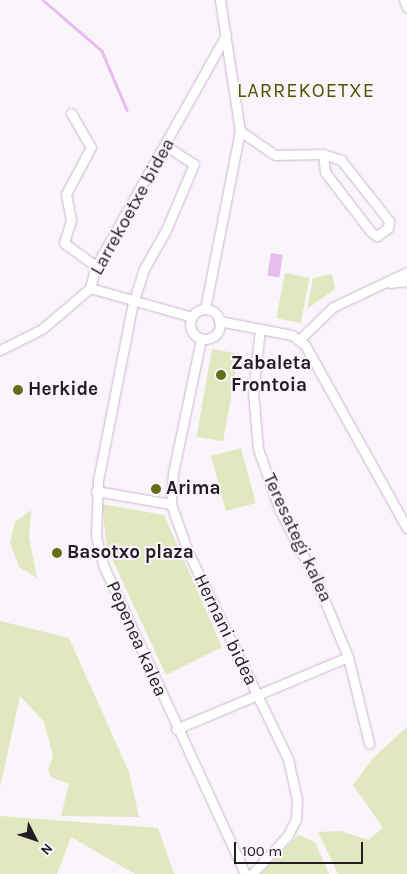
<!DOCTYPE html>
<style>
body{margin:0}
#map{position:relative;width:407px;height:874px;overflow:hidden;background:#faf5fb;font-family:Karla,sans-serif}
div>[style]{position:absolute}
.green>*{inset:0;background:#dfe8bf;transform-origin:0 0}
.water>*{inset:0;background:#e8bcef;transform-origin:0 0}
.stream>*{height:2.5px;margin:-1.25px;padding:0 1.25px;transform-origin:1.25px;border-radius:1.25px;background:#e8bcef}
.roads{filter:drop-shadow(0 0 1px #ccb4d1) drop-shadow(0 0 1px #ccb4d1)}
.street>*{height:9px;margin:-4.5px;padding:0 4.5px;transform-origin:4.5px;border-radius:4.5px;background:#fff}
.street>.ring{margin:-4.5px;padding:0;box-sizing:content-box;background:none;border:9px solid #fff;border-radius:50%}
.dots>*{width:14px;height:14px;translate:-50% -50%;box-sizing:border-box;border:2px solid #faf5fb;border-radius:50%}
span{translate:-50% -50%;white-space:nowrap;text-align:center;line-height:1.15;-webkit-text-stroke:4px #faf5fb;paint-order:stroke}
.street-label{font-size:19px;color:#241b25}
.poi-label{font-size:19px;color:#241b25;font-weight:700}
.left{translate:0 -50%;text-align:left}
.neighbourhood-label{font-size:20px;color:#4d5701;letter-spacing:1px}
.north{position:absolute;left:10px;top:814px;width:50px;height:50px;-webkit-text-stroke:4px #faf5fb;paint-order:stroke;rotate:131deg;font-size:14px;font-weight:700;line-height:20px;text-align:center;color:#241b25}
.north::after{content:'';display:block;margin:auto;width:18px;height:22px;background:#241b25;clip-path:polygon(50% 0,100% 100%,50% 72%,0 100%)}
.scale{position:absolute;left:234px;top:842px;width:129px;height:22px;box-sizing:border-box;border:2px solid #241b25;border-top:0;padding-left:6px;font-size:15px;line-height:18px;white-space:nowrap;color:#241b25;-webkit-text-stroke:4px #faf5fb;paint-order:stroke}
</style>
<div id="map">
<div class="green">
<div style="left:285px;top:273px;width:25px;height:46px;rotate:11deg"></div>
<div style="clip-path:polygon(332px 274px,335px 289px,307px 309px,313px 278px)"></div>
<div style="left:212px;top:349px;width:27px;height:89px;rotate:10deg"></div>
<div style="left:241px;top:448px;width:57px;height:31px;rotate:75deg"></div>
<div style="clip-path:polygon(102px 504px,164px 515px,222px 647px,166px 675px,107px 548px)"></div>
<div style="clip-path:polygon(31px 510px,29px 537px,37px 578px,19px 567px,10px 543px,15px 522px)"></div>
<div style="clip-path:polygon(0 621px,69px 638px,129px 772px,139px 817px,61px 816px,69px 784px,51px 777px,48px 770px,53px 756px,44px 722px,20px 696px,0 788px)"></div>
<div style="clip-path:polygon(407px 727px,407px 874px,338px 874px,318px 832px,341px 831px,368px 840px,383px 828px,353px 785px,373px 758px)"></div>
<div style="clip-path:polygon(0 816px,158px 828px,174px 874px,135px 874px,71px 837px,57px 874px,0 874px)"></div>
<div style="clip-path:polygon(298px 835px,315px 842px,329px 874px,261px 874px)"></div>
</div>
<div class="water">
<div style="left:271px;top:253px;width:12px;height:23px;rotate:9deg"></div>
</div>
<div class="stream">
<div style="left:43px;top:0;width:78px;rotate:40.8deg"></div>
<div style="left:102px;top:51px;width:64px;rotate:67deg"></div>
</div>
<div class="roads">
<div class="street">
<div style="left:404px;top:0;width:8px;rotate:67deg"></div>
<div style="left:71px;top:113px;width:39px;rotate:60deg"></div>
<div style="left:91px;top:147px;width:53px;rotate:118deg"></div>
<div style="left:66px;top:194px;width:26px;rotate:79deg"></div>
<div style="left:71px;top:220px;width:24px;rotate:107deg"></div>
<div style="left:64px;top:243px;width:39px;rotate:36deg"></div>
<div style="left:240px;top:131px;width:42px;rotate:34.4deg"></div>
<div style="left:275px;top:155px;width:48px;rotate:-1.2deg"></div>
<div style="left:323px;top:154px;width:19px;rotate:18deg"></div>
<div style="left:341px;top:160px;width:78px;rotate:51.8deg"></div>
<div style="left:389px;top:221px;width:7px;rotate:98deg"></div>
<div style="left:388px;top:228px;width:14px;rotate:144deg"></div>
<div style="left:377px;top:236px;width:7px;rotate:-146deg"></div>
<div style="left:371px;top:232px;width:76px;rotate:-127.5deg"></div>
<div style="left:325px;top:172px;width:18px;rotate:-96deg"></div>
<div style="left:166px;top:146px;width:33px;rotate:33deg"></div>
<div style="left:194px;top:164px;width:72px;rotate:113deg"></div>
<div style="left:166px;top:230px;width:45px;rotate:119.4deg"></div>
<div style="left:144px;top:269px;width:35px;rotate:108deg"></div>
<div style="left:133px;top:302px;width:182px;rotate:101.1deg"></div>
<div style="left:98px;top:481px;width:55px;rotate:92.1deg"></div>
<div style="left:96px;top:536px;width:32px;rotate:76deg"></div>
<div style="left:104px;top:567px;width:338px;rotate:65.3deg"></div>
<div style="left:390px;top:283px;width:17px;rotate:-7deg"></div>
<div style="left:90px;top:288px;width:23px;rotate:-75deg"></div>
<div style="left:96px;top:266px;width:265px;rotate:-60.6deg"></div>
<div style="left:90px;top:288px;width:106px;rotate:15.9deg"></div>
<div style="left:205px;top:309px;width:181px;rotate:-78.9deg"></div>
<div style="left:240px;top:131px;width:133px;rotate:-98.7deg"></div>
<div class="ring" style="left:190px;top:309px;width:21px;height:21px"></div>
<div style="left:219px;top:321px;width:74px;rotate:10.9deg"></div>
<div style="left:292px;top:335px;width:16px;rotate:38deg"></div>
<div style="left:305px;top:345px;width:210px;rotate:60.9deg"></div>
<div style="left:260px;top:329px;width:63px;rotate:96.3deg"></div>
<div style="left:253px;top:392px;width:57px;rotate:85deg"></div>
<div style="left:258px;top:449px;width:66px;rotate:70.5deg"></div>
<div style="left:280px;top:511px;width:78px;rotate:62.4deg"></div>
<div style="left:316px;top:580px;width:83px;rotate:67.4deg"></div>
<div style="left:348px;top:657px;width:89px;rotate:76.3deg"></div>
<div style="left:201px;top:339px;width:137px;rotate:101.8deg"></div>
<div style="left:173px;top:473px;width:31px;rotate:94deg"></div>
<div style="left:171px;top:504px;width:51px;rotate:70.5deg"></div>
<div style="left:188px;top:552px;width:230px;rotate:64.2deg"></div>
<div style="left:288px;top:759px;width:42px;rotate:77.6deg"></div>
<div style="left:297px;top:800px;width:19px;rotate:93deg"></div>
<div style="left:296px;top:819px;width:18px;rotate:117deg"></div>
<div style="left:288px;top:835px;width:53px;rotate:132.7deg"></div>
<div style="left:300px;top:339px;width:46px;rotate:-44.1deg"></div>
<div style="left:333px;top:307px;width:82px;rotate:-25.3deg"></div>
<div style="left:0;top:350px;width:47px;rotate:-26.6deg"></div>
<div style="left:42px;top:329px;width:63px;rotate:-40.5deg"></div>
<div style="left:96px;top:491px;width:76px;rotate:9.8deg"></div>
<div style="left:176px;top:729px;width:186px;rotate:-22.7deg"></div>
</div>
</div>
<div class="dots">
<div style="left:221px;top:375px;background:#626e18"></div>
<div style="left:18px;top:390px;background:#626e18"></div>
<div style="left:156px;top:489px;background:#626e18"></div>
<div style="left:57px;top:553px;background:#626e18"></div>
</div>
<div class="street-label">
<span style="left:133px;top:207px;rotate:-61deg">Larrekoetxe bidea</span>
<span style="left:297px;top:538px;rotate:65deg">Teresategi kalea</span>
<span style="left:225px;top:630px;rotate:64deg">Hernani bidea</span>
<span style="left:136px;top:639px;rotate:66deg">Pepenea kalea</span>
</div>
<div class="poi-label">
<span class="left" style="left:231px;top:375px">Zabaleta<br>Frontoia</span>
<span class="left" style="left:28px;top:390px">Herkide</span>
<span class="left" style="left:166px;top:489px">Arima</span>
<span class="left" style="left:67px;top:553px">Basotxo plaza</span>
</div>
<div class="neighbourhood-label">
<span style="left:306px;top:90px">LARREKOETXE</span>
</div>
<div class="north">N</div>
<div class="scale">100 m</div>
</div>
